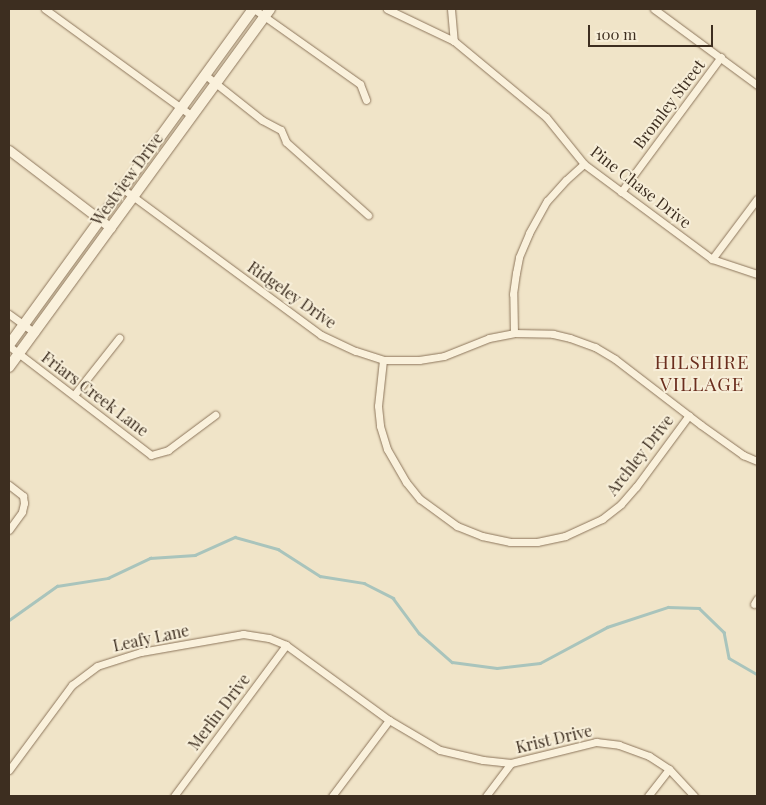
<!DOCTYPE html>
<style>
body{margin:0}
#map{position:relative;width:766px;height:805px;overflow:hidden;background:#f0e4c8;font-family:"Playfair Display",serif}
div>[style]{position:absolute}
.stream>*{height:2.5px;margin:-1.25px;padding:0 1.25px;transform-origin:1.25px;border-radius:1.25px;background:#a9c4bc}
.roads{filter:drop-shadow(0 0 1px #8d765c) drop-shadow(0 0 1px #8d765c)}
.minor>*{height:7px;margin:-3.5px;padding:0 3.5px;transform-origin:3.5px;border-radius:3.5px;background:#faf1dc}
.tertiary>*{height:9px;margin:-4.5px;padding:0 4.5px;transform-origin:4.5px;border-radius:4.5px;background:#faf1dc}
.secondary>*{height:10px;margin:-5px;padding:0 5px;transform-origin:5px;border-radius:5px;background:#faf1dc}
span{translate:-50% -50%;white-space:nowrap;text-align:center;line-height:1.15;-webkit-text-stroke:4px #f7eed8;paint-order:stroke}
.street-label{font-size:16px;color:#3d2e20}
.quarter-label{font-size:19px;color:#6b2e1e;letter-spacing:1px}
.frame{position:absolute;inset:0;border:10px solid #3d2e20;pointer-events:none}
.scale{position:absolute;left:588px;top:25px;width:125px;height:22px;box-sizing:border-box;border:2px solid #3d2e20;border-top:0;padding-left:6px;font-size:15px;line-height:18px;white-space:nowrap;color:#3d2e20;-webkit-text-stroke:4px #f7eed8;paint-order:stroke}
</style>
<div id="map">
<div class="stream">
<div style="left:9px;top:620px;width:59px;rotate:-35.3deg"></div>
<div style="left:57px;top:586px;width:52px;rotate:-8.9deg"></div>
<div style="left:108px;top:578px;width:47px;rotate:-25.5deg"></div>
<div style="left:150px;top:558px;width:45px;rotate:-3.8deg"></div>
<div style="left:195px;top:555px;width:44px;rotate:-24.2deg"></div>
<div style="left:235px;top:537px;width:45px;rotate:15.6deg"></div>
<div style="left:278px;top:549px;width:50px;rotate:32.7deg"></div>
<div style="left:320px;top:576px;width:45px;rotate:9deg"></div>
<div style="left:364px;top:583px;width:33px;rotate:27deg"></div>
<div style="left:393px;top:598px;width:44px;rotate:53.4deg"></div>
<div style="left:419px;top:633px;width:44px;rotate:41.3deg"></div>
<div style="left:452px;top:662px;width:45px;rotate:7.6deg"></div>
<div style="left:497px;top:668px;width:43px;rotate:-6.6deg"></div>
<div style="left:540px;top:663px;width:76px;rotate:-28.2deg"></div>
<div style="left:607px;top:627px;width:64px;rotate:-18.2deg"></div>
<div style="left:668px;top:607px;width:31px;rotate:2deg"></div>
<div style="left:699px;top:608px;width:35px;rotate:44deg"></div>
<div style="left:724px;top:632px;width:26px;rotate:79deg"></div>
<div style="left:729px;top:658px;width:32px;rotate:30deg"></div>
</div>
<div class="roads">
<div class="minor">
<div style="left:45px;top:9px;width:180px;rotate:36deg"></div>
<div style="left:254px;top:9px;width:130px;rotate:35.3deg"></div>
<div style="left:360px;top:84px;width:17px;rotate:69deg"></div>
<div style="left:387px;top:9px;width:74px;rotate:25.5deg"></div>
<div style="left:454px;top:41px;width:119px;rotate:39.6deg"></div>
<div style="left:546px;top:117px;width:60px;rotate:51deg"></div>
<div style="left:584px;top:164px;width:159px;rotate:36.6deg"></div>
<div style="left:712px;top:259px;width:47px;rotate:18.4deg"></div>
<div style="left:451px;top:9px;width:32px;rotate:85deg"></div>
<div style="left:654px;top:9px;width:128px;rotate:36.4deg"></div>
<div style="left:204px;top:74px;width:74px;rotate:38.4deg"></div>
<div style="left:262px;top:120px;width:21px;rotate:28deg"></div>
<div style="left:281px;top:130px;width:13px;rotate:67deg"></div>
<div style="left:286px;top:142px;width:110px;rotate:41.7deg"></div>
<div style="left:123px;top:189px;width:246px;rotate:36.4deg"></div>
<div style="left:321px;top:335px;width:38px;rotate:25deg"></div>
<div style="left:356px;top:351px;width:28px;rotate:18deg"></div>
<div style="left:383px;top:360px;width:36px"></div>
<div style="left:419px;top:360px;width:25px;rotate:-9deg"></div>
<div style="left:444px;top:356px;width:48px;rotate:-21.8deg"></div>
<div style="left:489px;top:338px;width:25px;rotate:-11deg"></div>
<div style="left:514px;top:333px;width:39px;rotate:1deg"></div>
<div style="left:553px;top:334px;width:17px;rotate:13deg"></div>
<div style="left:570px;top:338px;width:27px;rotate:20deg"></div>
<div style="left:595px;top:347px;width:23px;rotate:31deg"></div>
<div style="left:615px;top:359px;width:108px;rotate:37.5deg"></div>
<div style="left:701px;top:425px;width:52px;rotate:35.5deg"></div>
<div style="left:743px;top:455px;width:15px;rotate:23deg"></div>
<div style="left:621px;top:192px;width:168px;rotate:-53.5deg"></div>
<div style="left:712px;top:259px;width:75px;rotate:-53.1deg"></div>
<div style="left:9px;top:314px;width:32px;rotate:36deg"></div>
<div style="left:514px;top:333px;width:39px;rotate:-91deg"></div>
<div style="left:513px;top:294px;width:21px;rotate:-82deg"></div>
<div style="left:516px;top:273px;width:16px;rotate:-79deg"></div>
<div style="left:519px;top:257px;width:26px;rotate:-67deg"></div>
<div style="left:529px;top:233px;width:37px;rotate:-61deg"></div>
<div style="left:547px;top:201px;width:28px;rotate:-48deg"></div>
<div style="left:566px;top:180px;width:24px;rotate:-42deg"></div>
<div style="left:9px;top:346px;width:179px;rotate:37.5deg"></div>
<div style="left:151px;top:455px;width:18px;rotate:-16deg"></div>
<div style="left:168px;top:450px;width:59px;rotate:-36.7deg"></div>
<div style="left:383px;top:360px;width:46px;rotate:96.2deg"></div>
<div style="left:378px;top:406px;width:20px;rotate:84deg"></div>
<div style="left:380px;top:426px;width:24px;rotate:73deg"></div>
<div style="left:387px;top:449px;width:38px;rotate:60deg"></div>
<div style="left:406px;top:482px;width:22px;rotate:51deg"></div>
<div style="left:420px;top:499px;width:46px;rotate:36.1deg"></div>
<div style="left:457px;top:526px;width:27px;rotate:22deg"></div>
<div style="left:482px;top:536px;width:29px;rotate:12deg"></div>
<div style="left:510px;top:542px;width:27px"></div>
<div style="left:537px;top:542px;width:29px;rotate:-12deg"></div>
<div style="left:565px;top:536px;width:41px;rotate:-24.7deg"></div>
<div style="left:602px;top:519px;width:24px;rotate:-38deg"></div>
<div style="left:621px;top:504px;width:23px;rotate:-49deg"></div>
<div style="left:636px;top:487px;width:89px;rotate:-53.6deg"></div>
<div style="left:74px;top:395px;width:73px;rotate:-51.7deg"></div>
<div style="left:9px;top:485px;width:18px;rotate:38deg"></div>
<div style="left:23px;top:496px;width:7px;rotate:82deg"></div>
<div style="left:24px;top:503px;width:9px;rotate:103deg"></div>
<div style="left:22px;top:512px;width:22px;rotate:126deg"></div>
<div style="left:754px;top:604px;width:6px;rotate:-59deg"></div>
<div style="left:9px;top:770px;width:106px;rotate:-53.5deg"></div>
<div style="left:72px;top:685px;width:31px;rotate:-37deg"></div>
<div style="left:97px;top:666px;width:46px;rotate:-17.7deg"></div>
<div style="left:141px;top:652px;width:104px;rotate:-10deg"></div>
<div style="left:243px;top:634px;width:26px;rotate:9deg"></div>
<div style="left:269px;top:638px;width:18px;rotate:22deg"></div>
<div style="left:286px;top:645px;width:127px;rotate:36.1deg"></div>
<div style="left:389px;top:720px;width:59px;rotate:30.5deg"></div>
<div style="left:440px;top:750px;width:44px;rotate:13.1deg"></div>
<div style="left:483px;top:760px;width:28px;rotate:6deg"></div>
<div style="left:511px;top:763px;width:88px;rotate:-13.9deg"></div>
<div style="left:596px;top:742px;width:23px;rotate:7deg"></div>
<div style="left:619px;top:745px;width:32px;rotate:20deg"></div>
<div style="left:649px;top:756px;width:24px;rotate:33deg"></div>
<div style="left:669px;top:769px;width:37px;rotate:47deg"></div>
<div style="left:174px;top:796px;width:188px;rotate:-53.4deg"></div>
<div style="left:332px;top:796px;width:95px;rotate:-53.1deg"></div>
<div style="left:486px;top:796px;width:41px;rotate:-52.9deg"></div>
<div style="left:648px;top:796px;width:34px;rotate:-52deg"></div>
</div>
<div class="tertiary">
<div style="left:9px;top:150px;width:128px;rotate:37.4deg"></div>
</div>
<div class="secondary">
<div style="left:9px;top:345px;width:415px;rotate:-54deg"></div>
<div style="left:9px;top:367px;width:443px;rotate:-53.9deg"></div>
</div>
</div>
<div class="street-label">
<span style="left:669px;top:104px;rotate:-53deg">Bromley Street</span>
<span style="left:127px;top:179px;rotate:-54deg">Westview Drive</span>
<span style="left:641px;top:187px;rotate:38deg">Pine Chase Drive</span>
<span style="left:292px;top:295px;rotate:35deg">Ridgeley Drive</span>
<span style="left:95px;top:394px;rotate:37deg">Friars Creek Lane</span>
<span style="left:640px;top:455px;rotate:-52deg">Archley Drive</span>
<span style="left:151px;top:638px;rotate:-12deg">Leafy Lane</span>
<span style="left:219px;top:712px;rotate:-53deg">Merlin Drive</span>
<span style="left:554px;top:739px;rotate:-13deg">Krist Drive</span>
</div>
<div class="quarter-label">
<span style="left:702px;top:373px">HILSHIRE<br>VILLAGE</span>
</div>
<div class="frame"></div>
<div class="scale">100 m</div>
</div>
